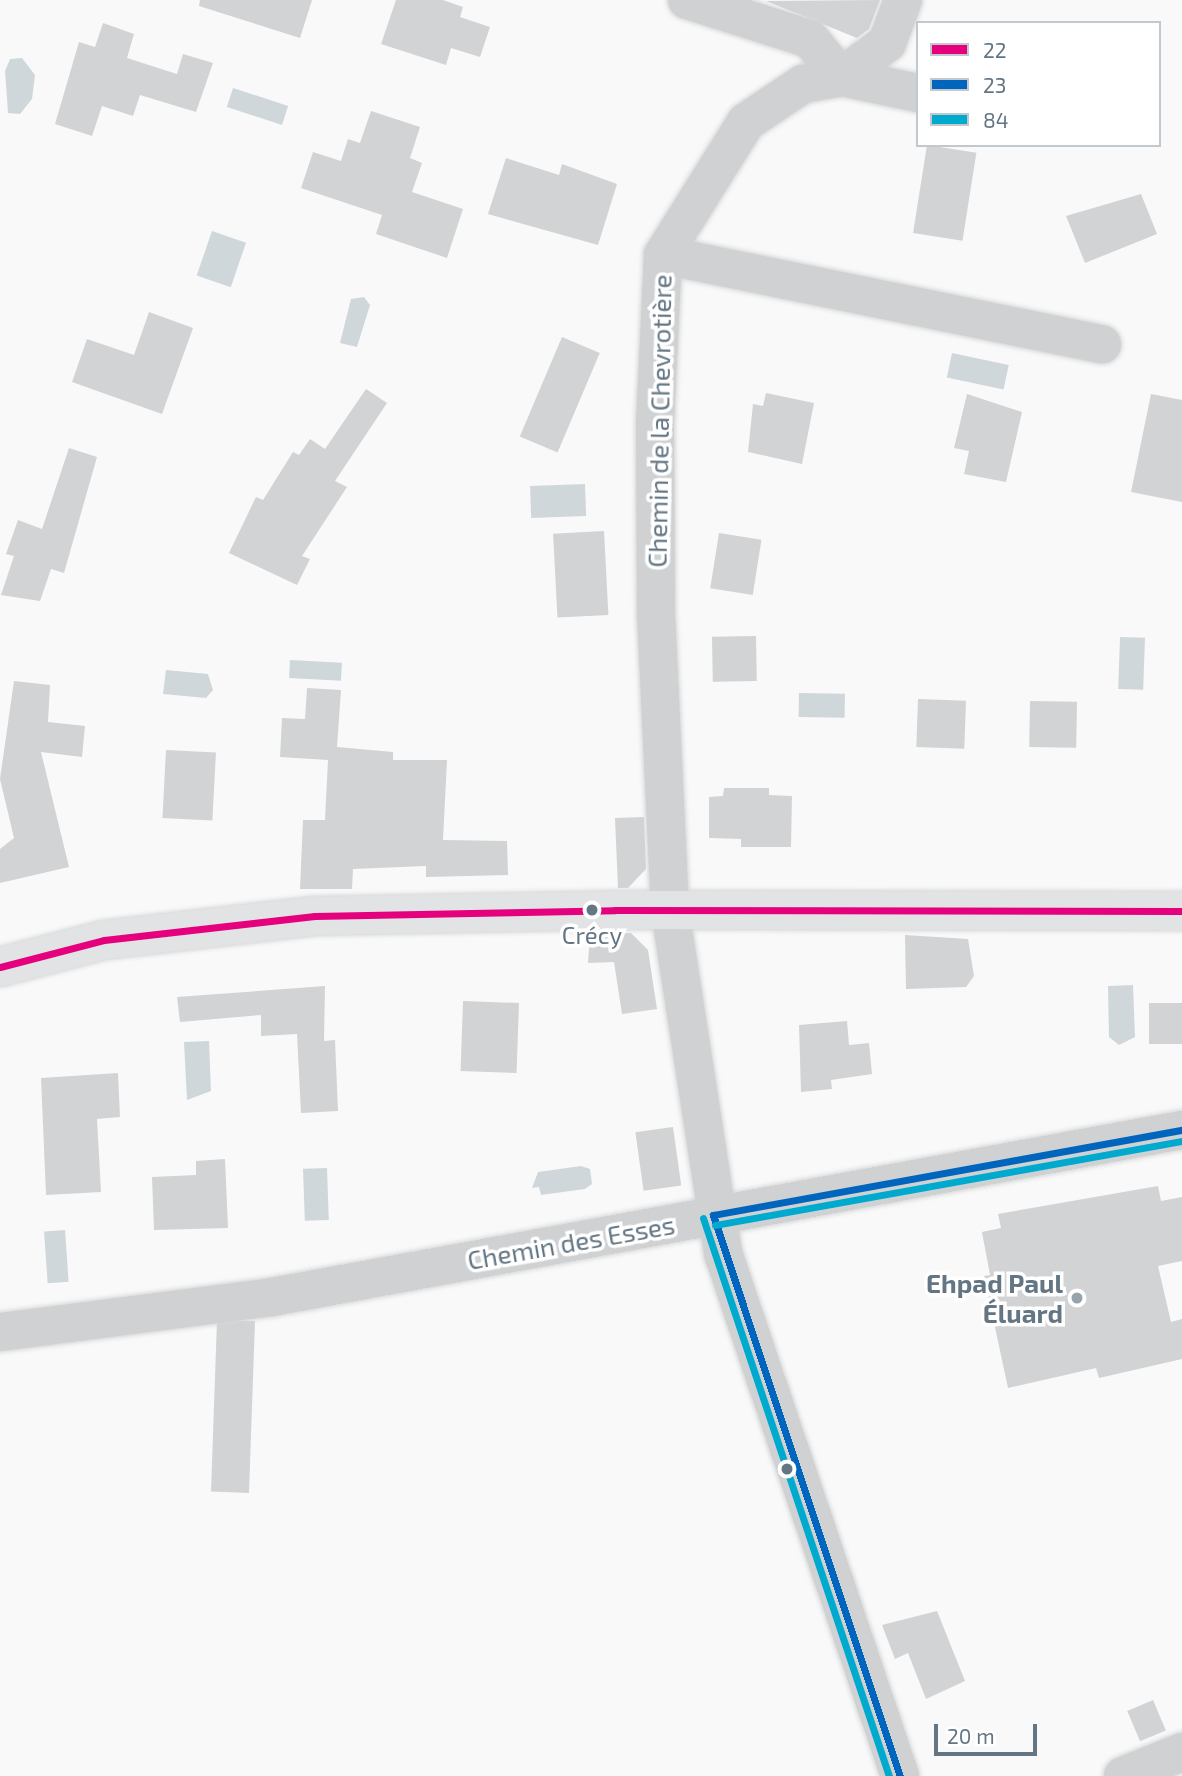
<!DOCTYPE html>
<meta charset="utf-8">
<style>
body{margin:0}
#map{position:relative;width:1182px;height:1776px;overflow:hidden;background:#f9f9f9;font-family:"Exo 2",sans-serif}
div>[style]{position:absolute}
.water>*{inset:0;background:#d0d7db;transform-origin:0 0}
.building>*{inset:0;background:#d1d3d4;transform-origin:0 0}
.roads{filter:drop-shadow(0 0 2px #d6d7d8) drop-shadow(0 0 2px #d6d7d8)}
.minor>*{height:38px;margin:-19px;padding:0 19px;transform-origin:19px;border-radius:19px;background:#cfd1d2}
.tertiary>*{height:38px;margin:-19px;padding:0 19px;transform-origin:19px;border-radius:19px;background:#cfd1d2}
.secondary>*{height:38px;margin:-19px;padding:0 19px;transform-origin:19px;border-radius:19px;background:#e2e3e4}
.bus-1>*{height:7px;margin:-3.5px;padding:0 3.5px;transform-origin:3.5px;border-radius:3.5px;background:#e5007d}
.bus-2>*{height:7px;margin:-3.5px;padding:0 3.5px;transform-origin:3.5px;border-radius:3.5px;background:#0065bd}
.bus-3>*{height:7px;margin:-3.5px;padding:0 3.5px;transform-origin:3.5px;border-radius:3.5px;background:#00a9ce}
.dots>*{width:19px;height:19px;translate:-50% -50%;box-sizing:border-box;border:4px solid #fff;border-radius:50%}
span{translate:-50% -50%;white-space:nowrap;text-align:center;line-height:1.15;-webkit-text-stroke:7px #fff;paint-order:stroke}
.bus-label{font-size:24px;color:#647684}
.street-label{font-size:26px;color:#647684}
.poi-label{font-size:26px;color:#647684;font-weight:700}
.right{translate:-100% -50%;text-align:right}
.legend{position:absolute;left:916px;top:21px;width:245px;height:126px;box-sizing:border-box;background:#fff;border:2px solid #c1c8ce;margin:0;padding:9px 12px;list-style:none;font-size:21px;color:#647684}
.legend li{display:flex;align-items:center;gap:14px;height:35px}
.legend b{width:35px;border:2px solid #c1c8ce}
.scale{position:absolute;left:934px;top:1724px;width:103px;height:32px;box-sizing:border-box;border:4px solid #647684;border-top:0;padding-left:9px;font-size:21px;line-height:24px;white-space:nowrap;color:#647684;-webkit-text-stroke:5px #fff;paint-order:stroke}
</style>
<div id="map">
<div class="water">
<div style="clip-path:polygon(22px 58px,35px 75px,32px 99px,20px 114px,8px 113px,5px 71px,10px 59px)"></div>
<div style="left:233px;top:88px;width:58px;height:20px;rotate:18deg"></div>
<div style="left:212px;top:231px;width:36px;height:47px;rotate:19deg"></div>
<div style="clip-path:polygon(364px 297px,370px 305px,357px 347px,340px 343px,351px 299px)"></div>
<div style="left:952px;top:353px;width:58px;height:25px;rotate:12deg"></div>
<div style="left:585px;top:484px;width:32px;height:55px;rotate:88deg"></div>
<div style="left:1120px;top:637px;width:25px;height:52px;rotate:2deg"></div>
<div style="left:290px;top:660px;width:52px;height:18px;rotate:3deg"></div>
<div style="clip-path:polygon(166px 670px,208px 674px,213px 690px,206px 698px,163px 694px)"></div>
<div style="left:799px;top:693px;width:46px;height:24px;rotate:1deg"></div>
<div style="clip-path:polygon(1133px 985px,1135px 1037px,1119px 1045px,1109px 1037px,1108px 986px)"></div>
<div style="clip-path:polygon(209px 1041px,211px 1091px,187px 1100px,184px 1042px)"></div>
<div style="clip-path:polygon(581px 1166px,590px 1169px,592px 1184px,585px 1189px,541px 1195px,539px 1187px,532px 1188px,538px 1172px)"></div>
<div style="left:327px;top:1168px;width:52px;height:24px;rotate:88deg"></div>
<div style="left:65px;top:1230px;width:52px;height:21px;rotate:86deg"></div>
</div>
<div class="building">
<div style="clip-path:polygon(200px 0,312px 0,300px 38px,199px 6px)"></div>
<div style="clip-path:polygon(396px 0,443px 0,463px 7px,460px 17px,490px 27px,480px 57px,451px 48px,446px 65px,381px 44px)"></div>
<div style="clip-path:polygon(880px 0,869px 29px,857px 38px,766px 1px)"></div>
<div style="clip-path:polygon(103px 23px,134px 34px,127px 58px,177px 74px,183px 54px,213px 63px,196px 112px,140px 95px,133px 116px,102px 106px,92px 136px,55px 124px,79px 42px,95px 47px)"></div>
<div style="clip-path:polygon(371px 111px,420px 127px,410px 158px,422px 163px,412px 192px,463px 209px,447px 258px,376px 234px,382px 215px,301px 188px,313px 152px,341px 161px,348px 139px,360px 143px)"></div>
<div style="left:927px;top:145px;width:50px;height:89px;rotate:9deg"></div>
<div style="clip-path:polygon(506px 158px,559px 175px,562px 164px,617px 184px,598px 245px,488px 214px)"></div>
<div style="clip-path:polygon(1141px 194px,1157px 234px,1085px 263px,1066px 216px)"></div>
<div style="clip-path:polygon(149px 312px,193px 328px,162px 414px,72px 382px,87px 339px,134px 355px)"></div>
<div style="left:562px;top:337px;width:41px;height:108px;rotate:23deg"></div>
<div style="clip-path:polygon(366px 389px,387px 403px,335px 481px,347px 487px,302px 556px,310px 559px,297px 585px,229px 553px,256px 497px,263px 500px,293px 452px,299px 455px,310px 439px,325px 449px)"></div>
<div style="clip-path:polygon(766px 393px,814px 403px,802px 464px,748px 452px,753px 404px,763px 406px)"></div>
<div style="clip-path:polygon(967px 394px,1022px 412px,1006px 482px,964px 474px,969px 451px,954px 448px)"></div>
<div style="clip-path:polygon(1151px 394px,1182px 400px,1182px 502px,1131px 492px)"></div>
<div style="clip-path:polygon(69px 448px,97px 457px,64px 573px,51px 569px,40px 601px,1px 595px,14px 556px,6px 554px,18px 520px,42px 529px)"></div>
<div style="left:604px;top:531px;width:84px;height:51px;rotate:87deg"></div>
<div style="left:719px;top:533px;width:43px;height:56px;rotate:9deg"></div>
<div style="left:756px;top:636px;width:45px;height:44px;rotate:89deg"></div>
<div style="clip-path:polygon(14px 681px,50px 685px,48px 722px,85px 726px,82px 757px,41px 752px,69px 867px,0 883px,0 849px,14px 838px,0 779px)"></div>
<div style="clip-path:polygon(307px 688px,341px 690px,337px 747px,393px 752px,393px 760px,447px 760px,443px 840px,507px 841px,508px 875px,426px 877px,426px 866px,353px 869px,352px 889px,300px 889px,303px 820px,325px 820px,328px 760px,280px 757px,282px 718px,305px 719px)"></div>
<div style="left:918px;top:699px;width:48px;height:48px;rotate:2deg"></div>
<div style="left:1030px;top:701px;width:47px;height:46px;rotate:1deg"></div>
<div style="left:166px;top:750px;width:50px;height:68px;rotate:3deg"></div>
<div style="clip-path:polygon(724px 788px,769px 788px,769px 795px,792px 796px,791px 847px,741px 847px,741px 839px,709px 838px,709px 797px,723px 796px)"></div>
<div style="clip-path:polygon(644px 817px,646px 869px,628px 888px,618px 888px,615px 818px)"></div>
<div style="clip-path:polygon(631px 933px,648px 950px,657px 1009px,622px 1014px,614px 962px,588px 963px,590px 934px)"></div>
<div style="clip-path:polygon(905px 935px,968px 939px,974px 976px,966px 987px,906px 989px)"></div>
<div style="clip-path:polygon(325px 986px,324px 1041px,335px 1040px,338px 1111px,301px 1113px,297px 1034px,261px 1036px,261px 1015px,180px 1022px,177px 997px)"></div>
<div style="left:519px;top:1003px;width:70px;height:56px;rotate:92deg"></div>
<div style="left:1149px;top:1003px;width:33px;height:41px"></div>
<div style="clip-path:polygon(847px 1021px,849px 1045px,869px 1043px,872px 1074px,831px 1080px,832px 1089px,801px 1092px,799px 1025px)"></div>
<div style="clip-path:polygon(118px 1073px,120px 1117px,97px 1119px,101px 1192px,46px 1195px,41px 1078px)"></div>
<div style="left:673px;top:1127px;width:59px;height:38px;rotate:82deg"></div>
<div style="clip-path:polygon(225px 1159px,228px 1228px,154px 1230px,152px 1177px,196px 1175px,196px 1161px)"></div>
<div style="clip-path:polygon(1158px 1186px,1161px 1201px,1182px 1197px,1182px 1261px,1158px 1266px,1171px 1322px,1182px 1319px,1182px 1359px,1099px 1378px,1096px 1368px,1008px 1388px,984px 1276px,990px 1275px,982px 1232px,1001px 1228px,998px 1214px)"></div>
<div style="left:255px;top:1321px;width:172px;height:38px;rotate:92deg"></div>
<div style="clip-path:polygon(937px 1611px,965px 1681px,926px 1699px,908px 1653px,895px 1659px,882px 1625px)"></div>
<div style="left:1153px;top:1700px;width:33px;height:28px;rotate:67deg"></div>
</div>
<div class="roads">
<div class="minor">
<div style="left:687px;top:0;width:129px;rotate:17.6deg"></div>
<div style="left:810px;top:39px;width:49px;rotate:50.8deg"></div>
<div style="left:841px;top:77px;width:79px;rotate:11.7deg"></div>
<div style="left:663px;top:255px;width:448px;rotate:11.5deg"></div>
<div style="left:670px;top:910px;width:297px;rotate:-92.7deg"></div>
<div style="left:656px;top:613px;width:189px;rotate:-90.3deg"></div>
<div style="left:655px;top:424px;width:169px;rotate:-87.3deg"></div>
<div style="left:663px;top:255px;width:157px;rotate:-58deg"></div>
<div style="left:746px;top:122px;width:69px;rotate:-33.7deg"></div>
<div style="left:803px;top:84px;width:39px;rotate:-10deg"></div>
<div style="left:841px;top:77px;width:57px;rotate:-36.5deg"></div>
<div style="left:887px;top:43px;width:46px;rotate:-69.6deg"></div>
<div style="left:0;top:1332px;width:274px;rotate:-7.3deg"></div>
<div style="left:272px;top:1297px;width:925px;rotate:-10.4deg"></div>
<div style="left:1123px;top:1776px;width:64px;rotate:-22.1deg"></div>
</div>
<div class="tertiary">
<div style="left:670px;top:910px;width:347px;rotate:81.2deg"></div>
<div style="left:723px;top:1253px;width:552px;rotate:71.3deg"></div>
</div>
<div class="secondary">
<div style="left:0;top:967px;width:107px;rotate:-14.6deg"></div>
<div style="left:104px;top:940px;width:212px;rotate:-6.5deg"></div>
<div style="left:315px;top:916px;width:300px;rotate:-1.1deg"></div>
<div style="left:615px;top:910px;width:567px;rotate:0.1deg"></div>
</div>
</div>
<div class="bus-1">
<div style="left:0;top:967px;width:107px;rotate:-14.6deg"></div>
<div style="left:104px;top:940px;width:212px;rotate:-6.5deg"></div>
<div style="left:315px;top:916px;width:300px;rotate:-1.1deg"></div>
<div style="left:615px;top:910px;width:567px;rotate:0.1deg"></div>
</div>
<div class="bus-2">
<div style="left:713px;top:1215px;width:591px;rotate:71.57deg"></div>
<div style="left:713px;top:1215px;width:477px;rotate:-10.3deg"></div>
</div>
<div class="bus-3">
<div style="left:703px;top:1218px;width:588px;rotate:71.57deg"></div>
<div style="left:715px;top:1225px;width:474px;rotate:-10.2deg"></div>
</div>
<div class="dots">
<div style="left:592px;top:910px;background:#647684"></div>
<div style="left:1077px;top:1298px;background:#98a4ad"></div>
<div style="left:787px;top:1469px;background:#647684"></div>
</div>
<div class="bus-label">
<span style="left:592px;top:935px">Crécy</span>
</div>
<div class="street-label">
<span style="left:659px;top:421px;rotate:-89deg">Chemin de la Chevrotière</span>
<span style="left:571px;top:1242px;rotate:-10deg">Chemin des Esses</span>
</div>
<div class="poi-label">
<span class="right" style="left:1063px;top:1298px">Ehpad Paul<br>Éluard</span>
</div>
<ul class="legend">
<li><b style="height:9px;background:#e5007d"></b>22</li>
<li><b style="height:9px;background:#0065bd"></b>23</li>
<li><b style="height:9px;background:#00a9ce"></b>84</li>
</ul>
<div class="scale">20 m</div>
</div>
